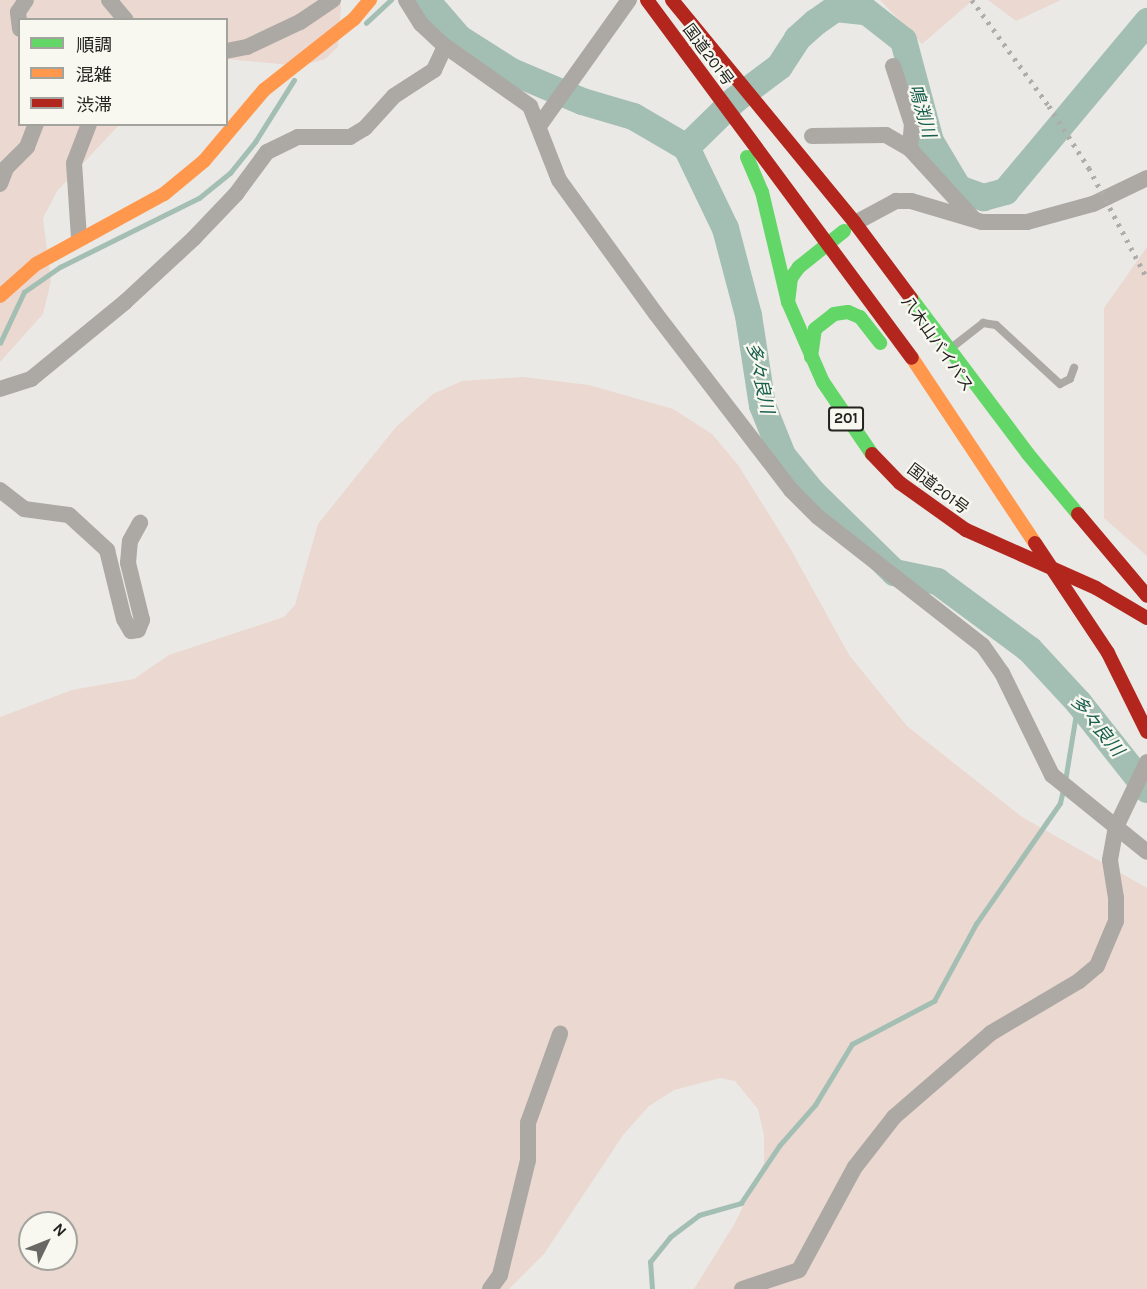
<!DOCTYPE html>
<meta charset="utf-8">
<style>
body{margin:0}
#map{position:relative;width:1147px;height:1289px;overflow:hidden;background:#eae9e5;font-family:Karla,"Noto Sans JP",sans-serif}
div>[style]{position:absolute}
.green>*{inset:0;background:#ebd8d0}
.stream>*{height:4.5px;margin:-2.25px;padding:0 2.25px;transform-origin:2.25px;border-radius:2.25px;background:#a3beb3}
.river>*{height:27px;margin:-13.5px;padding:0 13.5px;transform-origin:13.5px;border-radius:13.5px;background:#a3beb3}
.lane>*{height:8px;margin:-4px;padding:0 4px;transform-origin:4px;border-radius:4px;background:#aca9a5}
.street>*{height:16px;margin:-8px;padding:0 8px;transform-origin:8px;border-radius:8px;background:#aca9a5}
.fast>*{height:14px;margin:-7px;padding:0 7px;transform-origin:7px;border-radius:7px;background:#63d668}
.slow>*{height:14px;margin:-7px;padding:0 7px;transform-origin:7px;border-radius:7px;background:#ff974d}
.jam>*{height:14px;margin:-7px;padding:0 7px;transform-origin:7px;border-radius:7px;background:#b3261e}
.rail>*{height:4.5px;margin-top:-2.25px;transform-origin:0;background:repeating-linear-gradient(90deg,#aeadaa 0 3px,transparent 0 9px)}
.jam-bridge>*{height:14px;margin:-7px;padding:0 7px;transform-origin:7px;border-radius:7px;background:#b3261e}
span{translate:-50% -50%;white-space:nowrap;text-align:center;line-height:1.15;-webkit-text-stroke:4.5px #f8f8f1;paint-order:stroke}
.shield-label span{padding:2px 4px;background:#f8f8f1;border:2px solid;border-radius:4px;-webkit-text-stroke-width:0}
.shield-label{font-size:15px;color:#232320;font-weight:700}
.street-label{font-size:16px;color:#232320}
.water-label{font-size:18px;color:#175e4d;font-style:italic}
.legend{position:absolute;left:18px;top:18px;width:210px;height:108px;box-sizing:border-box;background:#f8f8f1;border:2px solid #a3a39d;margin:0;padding:8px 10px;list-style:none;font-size:18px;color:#232320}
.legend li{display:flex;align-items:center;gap:12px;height:30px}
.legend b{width:30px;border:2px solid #a3a39d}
.north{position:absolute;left:18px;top:1211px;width:60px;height:60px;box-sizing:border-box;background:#f8f8f1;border:2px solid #a3a39d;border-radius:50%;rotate:47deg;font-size:16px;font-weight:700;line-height:24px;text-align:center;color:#232320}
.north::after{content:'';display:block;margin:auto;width:21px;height:27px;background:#696865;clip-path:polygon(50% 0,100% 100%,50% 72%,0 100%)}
</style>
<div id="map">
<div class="green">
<div style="clip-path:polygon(0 0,340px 0,341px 8px,338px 47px,325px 59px,300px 66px,227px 59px,226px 20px,20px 20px,20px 124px,119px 125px,57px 191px,43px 218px,51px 281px,43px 314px,0 362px)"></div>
<div style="clip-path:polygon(880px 0,973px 0,922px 44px)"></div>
<div style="clip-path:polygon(988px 0,1061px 0,1016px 21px)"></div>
<div style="clip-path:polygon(1147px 247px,1147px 556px,1104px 518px,1104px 308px)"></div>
<div style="clip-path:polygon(evenodd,523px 377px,589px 385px,673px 409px,712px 434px,738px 465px,790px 548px,849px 655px,907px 726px,1022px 817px,1147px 888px,1147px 1289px,694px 1289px,735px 1223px,764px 1163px,764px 1135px,758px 1109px,735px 1081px,720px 1078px,674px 1090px,649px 1106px,623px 1135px,544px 1254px,509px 1289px,0 1289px,0 717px,72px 690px,134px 679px,169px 655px,284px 617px,295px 605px,318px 524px,396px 427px,433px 394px,462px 381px,523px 377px,30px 1223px,66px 1223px,66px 1259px,30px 1259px,30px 1223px)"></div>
</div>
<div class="stream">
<div style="left:366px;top:23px;width:34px;rotate:-43deg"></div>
<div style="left:0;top:343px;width:56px;rotate:-64.8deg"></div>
<div style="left:24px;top:292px;width:44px;rotate:-34.8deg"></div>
<div style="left:60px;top:267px;width:155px;rotate:-26.4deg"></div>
<div style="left:199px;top:198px;width:40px;rotate:-39deg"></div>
<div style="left:230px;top:173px;width:40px;rotate:-51deg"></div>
<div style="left:255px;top:142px;width:73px;rotate:-57.8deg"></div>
<div style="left:1065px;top:781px;width:80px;rotate:-80.7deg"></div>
<div style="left:652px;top:1289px;width:27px;rotate:-94deg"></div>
<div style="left:650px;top:1262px;width:32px;rotate:-51deg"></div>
<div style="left:670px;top:1237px;width:36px;rotate:-37deg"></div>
<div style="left:699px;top:1215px;width:44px;rotate:-15.9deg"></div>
<div style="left:741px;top:1203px;width:69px;rotate:-56.3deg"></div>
<div style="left:779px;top:1146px;width:55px;rotate:-48.7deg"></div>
<div style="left:815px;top:1105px;width:71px;rotate:-58.8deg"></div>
<div style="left:852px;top:1044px;width:93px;rotate:-27.7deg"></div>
<div style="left:934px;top:1001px;width:88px;rotate:-61.4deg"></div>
<div style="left:976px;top:924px;width:147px;rotate:-55.2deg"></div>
<div style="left:1060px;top:803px;width:13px;rotate:-77deg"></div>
</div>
<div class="river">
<div style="left:426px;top:0;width:50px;rotate:49deg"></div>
<div style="left:459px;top:38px;width:62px;rotate:32.4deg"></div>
<div style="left:511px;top:71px;width:77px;rotate:22.9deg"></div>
<div style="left:582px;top:101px;width:53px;rotate:16.4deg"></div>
<div style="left:633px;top:116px;width:61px;rotate:30.3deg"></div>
<div style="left:686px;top:147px;width:90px;rotate:64.3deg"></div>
<div style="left:725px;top:228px;width:90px;rotate:75.2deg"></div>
<div style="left:748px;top:315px;width:91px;rotate:81.2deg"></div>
<div style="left:762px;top:405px;width:54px;rotate:68.2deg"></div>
<div style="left:782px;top:455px;width:48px;rotate:51deg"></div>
<div style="left:812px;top:492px;width:115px;rotate:44.3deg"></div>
<div style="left:894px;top:572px;width:44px;rotate:11.8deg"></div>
<div style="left:937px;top:581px;width:114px;rotate:36.5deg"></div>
<div style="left:1029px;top:649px;width:72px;rotate:47.2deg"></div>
<div style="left:1078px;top:702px;width:111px;rotate:51.6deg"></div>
<div style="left:686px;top:147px;width:69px;rotate:-44.4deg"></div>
<div style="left:735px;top:99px;width:55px;rotate:-36.9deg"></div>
<div style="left:779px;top:66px;width:33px;rotate:-57deg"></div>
<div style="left:797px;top:38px;width:24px;rotate:-42deg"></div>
<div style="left:815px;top:22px;width:24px;rotate:-35deg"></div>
<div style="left:835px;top:8px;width:31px;rotate:6deg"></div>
<div style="left:866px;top:11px;width:47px;rotate:38.1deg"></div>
<div style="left:903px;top:40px;width:105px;rotate:75deg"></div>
<div style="left:930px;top:141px;width:55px;rotate:59.2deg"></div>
<div style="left:958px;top:188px;width:27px;rotate:20deg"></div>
<div style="left:983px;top:197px;width:23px;rotate:-15deg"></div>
<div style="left:1005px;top:191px;width:222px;rotate:-50.1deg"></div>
</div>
<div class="lane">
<div style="left:955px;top:345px;width:36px;rotate:-38deg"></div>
<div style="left:983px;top:323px;width:13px;rotate:9deg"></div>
<div style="left:996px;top:325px;width:87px;rotate:42.7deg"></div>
<div style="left:1060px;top:384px;width:11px;rotate:-27deg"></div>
<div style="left:1070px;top:379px;width:12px;rotate:-70deg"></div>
</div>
<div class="street">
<div style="left:109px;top:0;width:26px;rotate:50deg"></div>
<div style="left:406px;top:0;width:28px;rotate:58deg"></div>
<div style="left:421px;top:24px;width:33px;rotate:43deg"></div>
<div style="left:445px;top:46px;width:104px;rotate:35.2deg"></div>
<div style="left:530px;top:106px;width:79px;rotate:68.6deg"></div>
<div style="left:559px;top:180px;width:165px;rotate:54.1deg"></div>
<div style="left:656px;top:314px;width:222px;rotate:52.5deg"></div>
<div style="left:791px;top:490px;width:38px;rotate:45deg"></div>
<div style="left:818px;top:517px;width:209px;rotate:38deg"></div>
<div style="left:983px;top:646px;width:33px;rotate:55deg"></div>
<div style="left:1002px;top:673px;width:114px;rotate:63.9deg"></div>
<div style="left:1052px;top:775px;width:122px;rotate:39deg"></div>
<div style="left:20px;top:29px;width:17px;rotate:-97deg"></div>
<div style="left:18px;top:12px;width:14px;rotate:-56deg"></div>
<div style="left:226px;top:51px;width:21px;rotate:-11deg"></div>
<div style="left:247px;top:47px;width:59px;rotate:-25.3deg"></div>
<div style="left:300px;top:22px;width:40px;rotate:-34deg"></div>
<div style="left:893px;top:66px;width:61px;rotate:71.9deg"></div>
<div style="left:912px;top:124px;width:25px;rotate:95deg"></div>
<div style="left:910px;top:149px;width:95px;rotate:47.6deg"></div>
<div style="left:539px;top:126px;width:155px;rotate:-54.5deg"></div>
<div style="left:812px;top:136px;width:74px;rotate:-0.8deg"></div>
<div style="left:886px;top:135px;width:28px;rotate:30deg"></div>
<div style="left:0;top:184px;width:17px;rotate:-69deg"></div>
<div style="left:6px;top:168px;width:30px;rotate:-45deg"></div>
<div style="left:27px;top:147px;width:25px;rotate:-69deg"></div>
<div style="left:855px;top:223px;width:47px;rotate:-28.2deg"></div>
<div style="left:896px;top:201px;width:15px"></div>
<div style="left:911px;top:201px;width:74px;rotate:16.5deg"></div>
<div style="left:982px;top:222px;width:45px"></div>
<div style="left:1027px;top:222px;width:68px;rotate:-15.3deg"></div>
<div style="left:1093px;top:204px;width:60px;rotate:-25.7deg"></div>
<div style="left:79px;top:238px;width:75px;rotate:-93.8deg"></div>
<div style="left:74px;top:163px;width:42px;rotate:-69deg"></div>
<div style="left:0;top:389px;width:33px;rotate:-18deg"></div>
<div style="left:31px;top:379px;width:122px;rotate:-39.3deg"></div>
<div style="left:125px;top:302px;width:94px;rotate:-42.8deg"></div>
<div style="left:194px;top:238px;width:61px;rotate:-46.3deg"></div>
<div style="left:236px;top:194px;width:52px;rotate:-53.6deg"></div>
<div style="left:267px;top:152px;width:34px;rotate:-26deg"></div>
<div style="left:298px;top:137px;width:52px"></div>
<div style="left:350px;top:137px;width:17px;rotate:-31deg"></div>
<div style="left:365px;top:128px;width:43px;rotate:-47.8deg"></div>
<div style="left:394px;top:96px;width:48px;rotate:-33deg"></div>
<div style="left:434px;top:70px;width:26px;rotate:-65deg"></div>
<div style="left:0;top:490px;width:31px;rotate:38deg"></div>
<div style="left:24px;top:509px;width:45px;rotate:7.6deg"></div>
<div style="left:69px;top:515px;width:52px;rotate:42.6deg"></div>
<div style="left:107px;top:550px;width:71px;rotate:76.2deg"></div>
<div style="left:124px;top:619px;width:14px;rotate:60deg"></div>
<div style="left:131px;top:631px;width:7px;rotate:-8deg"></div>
<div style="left:138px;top:630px;width:11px;rotate:-68deg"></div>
<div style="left:142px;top:620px;width:59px;rotate:-103.8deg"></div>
<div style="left:128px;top:563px;width:22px;rotate:-85deg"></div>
<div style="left:130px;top:541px;width:21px;rotate:-61deg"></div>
<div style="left:490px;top:1289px;width:17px;rotate:-54deg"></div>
<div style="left:500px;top:1275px;width:118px;rotate:-76.3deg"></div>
<div style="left:528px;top:1160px;width:37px;rotate:-90deg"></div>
<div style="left:528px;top:1123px;width:95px;rotate:-70.2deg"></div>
<div style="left:742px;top:1289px;width:60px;rotate:-18.4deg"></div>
<div style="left:799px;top:1270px;width:117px;rotate:-61.5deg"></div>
<div style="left:855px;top:1167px;width:63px;rotate:-52deg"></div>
<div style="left:894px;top:1117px;width:128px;rotate:-40.9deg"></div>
<div style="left:991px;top:1033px;width:102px;rotate:-30.6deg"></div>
<div style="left:1079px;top:981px;width:23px;rotate:-40deg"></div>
<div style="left:1097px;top:966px;width:49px;rotate:-67.1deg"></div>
<div style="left:1116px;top:921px;width:23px;rotate:-90deg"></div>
<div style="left:1116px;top:898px;width:38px;rotate:-99deg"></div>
<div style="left:1110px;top:860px;width:34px;rotate:-80deg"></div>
<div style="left:1116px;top:827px;width:72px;rotate:-64.5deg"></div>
</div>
<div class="fast">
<div style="left:747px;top:157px;width:38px;rotate:67deg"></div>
<div style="left:762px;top:192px;width:113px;rotate:76.7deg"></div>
<div style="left:844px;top:231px;width:58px;rotate:141.3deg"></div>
<div style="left:799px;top:267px;width:14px;rotate:126deg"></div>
<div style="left:791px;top:278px;width:24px;rotate:97deg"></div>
<div style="left:788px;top:302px;width:87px;rotate:66.4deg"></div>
<div style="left:823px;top:382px;width:87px;rotate:55.8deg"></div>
<div style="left:911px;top:298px;width:195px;rotate:53.1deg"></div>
<div style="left:1028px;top:454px;width:78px;rotate:50.2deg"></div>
<div style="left:811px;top:357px;width:28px;rotate:-82deg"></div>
<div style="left:815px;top:329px;width:24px;rotate:-38deg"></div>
<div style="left:834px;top:314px;width:14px;rotate:-8deg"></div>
<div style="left:848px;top:312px;width:13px;rotate:23deg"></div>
<div style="left:860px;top:317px;width:33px;rotate:52deg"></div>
</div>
<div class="slow">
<div style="left:0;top:296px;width:48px;rotate:-41.6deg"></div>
<div style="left:36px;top:264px;width:146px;rotate:-28.7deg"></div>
<div style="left:164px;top:194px;width:52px;rotate:-39.5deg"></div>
<div style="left:204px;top:161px;width:93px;rotate:-49.8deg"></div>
<div style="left:264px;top:90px;width:115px;rotate:-38.3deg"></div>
<div style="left:354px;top:19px;width:25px;rotate:-50deg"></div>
<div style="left:912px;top:358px;width:222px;rotate:56.4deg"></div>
</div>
<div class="jam">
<div style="left:647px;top:0;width:445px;rotate:53.5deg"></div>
<div style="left:672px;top:0;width:288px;rotate:50.6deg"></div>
<div style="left:855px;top:223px;width:94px;rotate:53.3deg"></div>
<div style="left:872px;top:454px;width:40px;rotate:46deg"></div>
<div style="left:900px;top:483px;width:81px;rotate:35.5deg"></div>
<div style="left:966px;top:530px;width:142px;rotate:24deg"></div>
<div style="left:1096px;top:588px;width:59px;rotate:30.5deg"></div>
<div style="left:1078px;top:514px;width:107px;rotate:49.9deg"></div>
</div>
<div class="rail">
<div style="left:972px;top:0;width:131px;rotate:54deg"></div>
<div style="left:1049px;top:106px;width:74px;rotate:57.2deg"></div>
<div style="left:1089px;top:168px;width:124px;rotate:62.2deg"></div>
</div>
<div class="jam-bridge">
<div style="left:1035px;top:543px;width:132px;rotate:56.4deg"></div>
<div style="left:1108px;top:653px;width:88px;rotate:63.7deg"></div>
</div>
<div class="shield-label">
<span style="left:846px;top:419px">201</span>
</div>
<div class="street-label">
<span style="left:708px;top:55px;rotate:53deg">国道201号</span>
<span style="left:937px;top:344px;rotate:55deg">八木山バイパス</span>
<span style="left:938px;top:489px;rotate:37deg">国道201号</span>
</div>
<div class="water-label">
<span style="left:922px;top:111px;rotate:74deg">鳴渕川</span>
<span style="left:760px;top:378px;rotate:78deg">多々良川</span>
<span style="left:1097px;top:726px;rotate:51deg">多々良川</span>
</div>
<ul class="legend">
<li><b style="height:8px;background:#63d668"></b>順調</li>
<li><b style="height:8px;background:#ff974d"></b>混雑</li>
<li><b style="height:8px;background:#b3261e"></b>渋滞</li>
</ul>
<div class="north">N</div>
</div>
